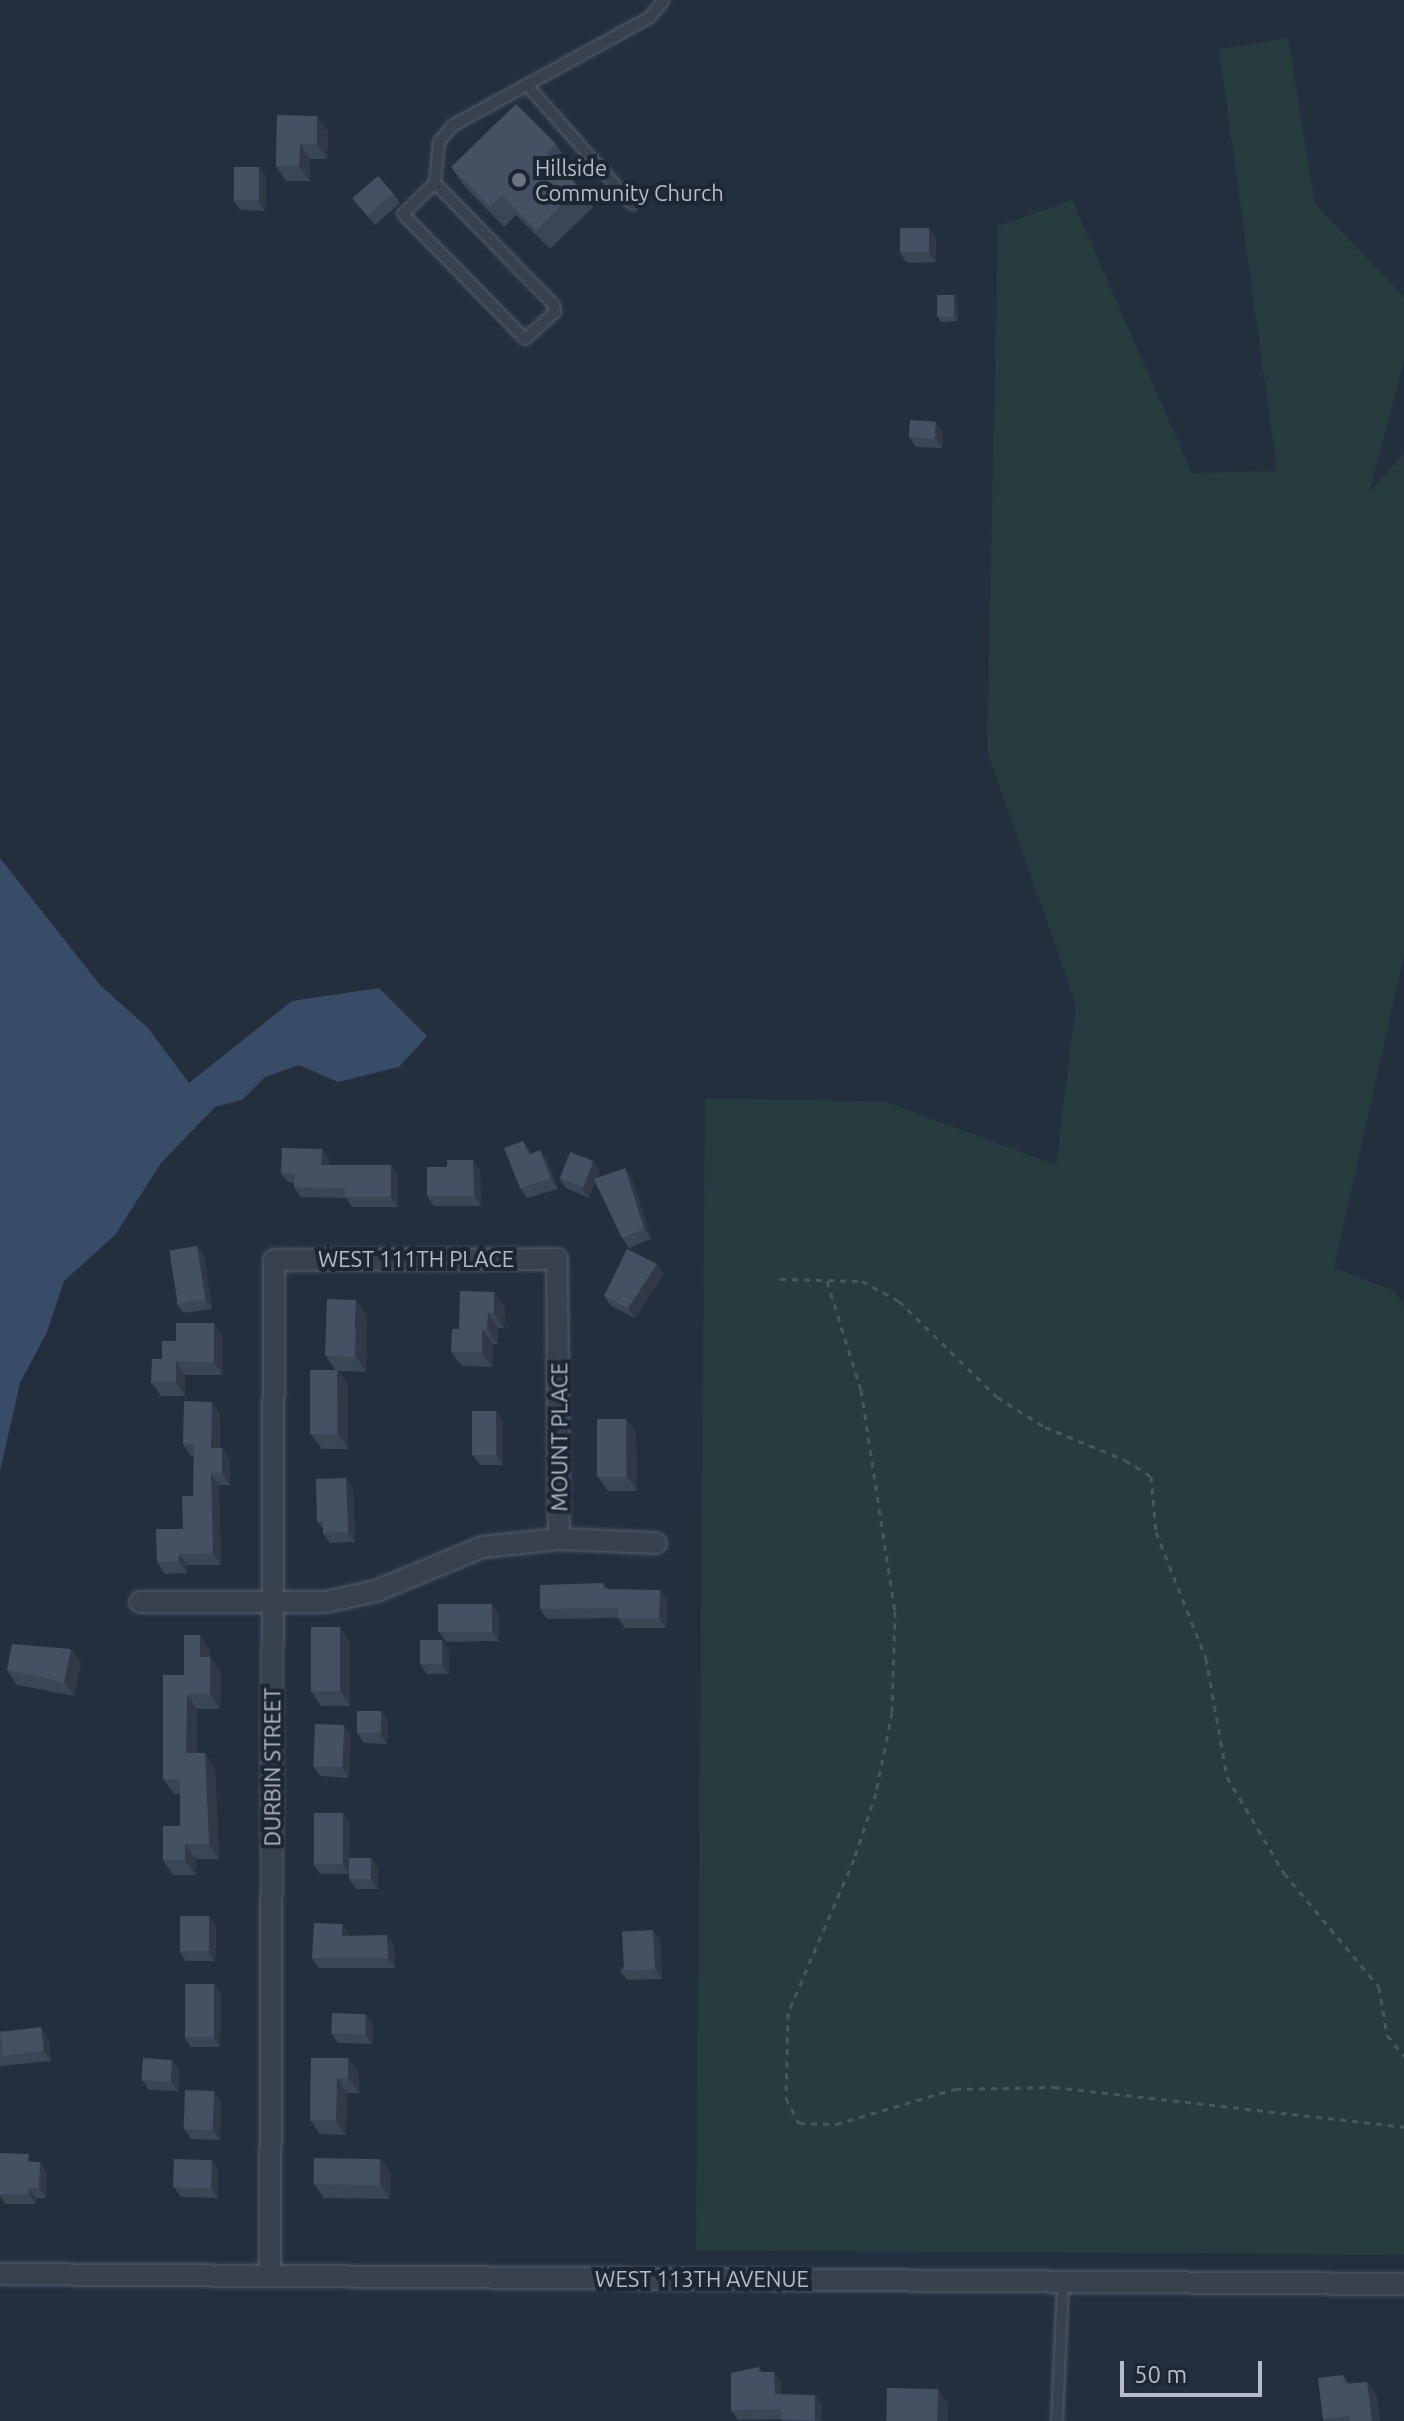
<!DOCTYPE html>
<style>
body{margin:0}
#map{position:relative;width:1404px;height:2421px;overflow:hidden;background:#242f3e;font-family:Ubuntu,sans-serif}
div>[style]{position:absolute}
.green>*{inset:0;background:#263c3f}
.water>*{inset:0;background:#394c67}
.path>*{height:3px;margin-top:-1.5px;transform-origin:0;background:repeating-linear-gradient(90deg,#44595c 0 6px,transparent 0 12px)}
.roads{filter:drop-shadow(0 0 2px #565f6c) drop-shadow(0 0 2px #565f6c)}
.service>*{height:10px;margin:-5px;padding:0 5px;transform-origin:5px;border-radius:5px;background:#38414e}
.minor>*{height:20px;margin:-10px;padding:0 10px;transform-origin:10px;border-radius:10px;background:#38414e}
.wall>*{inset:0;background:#3b4654}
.shaded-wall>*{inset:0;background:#303945}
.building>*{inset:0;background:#455162;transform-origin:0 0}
.dots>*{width:22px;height:22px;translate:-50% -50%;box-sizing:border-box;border:4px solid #1d2633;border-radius:50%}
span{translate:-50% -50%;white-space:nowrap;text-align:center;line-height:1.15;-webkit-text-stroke:8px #1d2633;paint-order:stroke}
.poi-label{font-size:22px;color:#b4bcc9}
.left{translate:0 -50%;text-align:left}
.street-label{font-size:22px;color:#b4bcc9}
.scale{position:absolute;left:1120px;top:2361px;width:142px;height:36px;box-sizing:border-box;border:4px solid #b4bcc9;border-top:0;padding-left:10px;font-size:24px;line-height:28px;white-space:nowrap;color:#b4bcc9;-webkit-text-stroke:6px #1d2633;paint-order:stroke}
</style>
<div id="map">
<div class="green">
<div style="clip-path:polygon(1288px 38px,1315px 204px,1404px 297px,1404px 361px,1369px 493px,1404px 453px,1404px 955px,1334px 1268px,1395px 1291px,1404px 1307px,1404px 2255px,696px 2250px,705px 1098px,886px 1102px,1056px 1165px,1076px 1004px,987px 751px,998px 226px,1072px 200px,1192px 473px,1277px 471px,1219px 49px)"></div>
</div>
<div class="water">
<div style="clip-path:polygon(0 858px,100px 985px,148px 1028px,189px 1083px,292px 1001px,379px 988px,427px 1036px,399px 1067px,338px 1082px,299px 1065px,265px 1077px,242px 1100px,215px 1107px,161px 1163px,115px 1235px,64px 1281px,47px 1332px,20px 1383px,0 1471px)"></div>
</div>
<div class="path">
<div style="left:780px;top:1279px;width:82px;rotate:1.4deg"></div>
<div style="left:862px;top:1281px;width:42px;rotate:28.4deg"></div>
<div style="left:899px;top:1301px;width:137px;rotate:44.4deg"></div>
<div style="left:997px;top:1397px;width:57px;rotate:32deg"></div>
<div style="left:1045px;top:1427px;width:87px;rotate:22.4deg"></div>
<div style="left:1125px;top:1460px;width:31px;rotate:32deg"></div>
<div style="left:1151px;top:1476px;width:56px;rotate:84.9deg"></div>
<div style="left:1156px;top:1532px;width:136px;rotate:68.4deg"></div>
<div style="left:1206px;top:1658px;width:121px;rotate:80deg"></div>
<div style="left:1227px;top:1777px;width:112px;rotate:59.3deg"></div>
<div style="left:1284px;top:1873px;width:148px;rotate:50.2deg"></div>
<div style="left:1379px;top:1987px;width:49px;rotate:80.5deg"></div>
<div style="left:1387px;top:2035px;width:27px;rotate:51deg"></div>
<div style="left:827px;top:1281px;width:114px;rotate:72.7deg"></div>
<div style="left:861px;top:1390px;width:224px;rotate:81.3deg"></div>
<div style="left:895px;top:1611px;width:101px;rotate:91.7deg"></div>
<div style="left:892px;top:1712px;width:83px;rotate:101.2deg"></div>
<div style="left:876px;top:1793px;width:70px;rotate:108.4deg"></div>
<div style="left:854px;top:1859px;width:168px;rotate:113.2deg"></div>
<div style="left:788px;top:2013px;width:85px;rotate:91.3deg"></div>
<div style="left:786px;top:2098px;width:28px;rotate:63deg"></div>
<div style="left:799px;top:2123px;width:37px;rotate:2deg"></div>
<div style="left:836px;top:2124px;width:124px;rotate:-16.4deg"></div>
<div style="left:955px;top:2089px;width:99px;rotate:-1.2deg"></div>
<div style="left:1054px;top:2087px;width:352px;rotate:6.5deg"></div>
</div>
<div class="roads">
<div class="service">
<div style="left:527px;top:85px;width:159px;rotate:48.6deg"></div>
<div style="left:435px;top:183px;width:170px;rotate:45.7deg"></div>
<div style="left:554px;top:305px;width:7px;rotate:82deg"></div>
<div style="left:555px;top:312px;width:40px;rotate:138deg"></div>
<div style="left:525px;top:339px;width:175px;rotate:-134.3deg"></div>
<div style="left:403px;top:214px;width:45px;rotate:-44.1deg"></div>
<div style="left:435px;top:183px;width:41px;rotate:-84.4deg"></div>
<div style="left:439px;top:142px;width:21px;rotate:-51deg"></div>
<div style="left:452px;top:126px;width:226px;rotate:-28.8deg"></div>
<div style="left:650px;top:17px;width:22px;rotate:-51deg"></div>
<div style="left:1057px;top:2421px;width:139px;rotate:-87.5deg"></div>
</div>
<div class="minor">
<div style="left:140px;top:1602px;width:186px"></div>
<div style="left:326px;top:1602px;width:51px;rotate:-12.4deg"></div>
<div style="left:376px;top:1591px;width:116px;rotate:-22.4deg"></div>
<div style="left:483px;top:1547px;width:76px;rotate:-6deg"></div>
<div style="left:559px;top:1539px;width:97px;rotate:2.4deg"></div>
<div style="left:0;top:2274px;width:1404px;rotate:0.41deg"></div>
<div style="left:270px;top:2275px;width:1015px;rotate:-89.77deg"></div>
<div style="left:274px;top:1260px;width:283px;rotate:-0.2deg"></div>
<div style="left:557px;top:1259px;width:280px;rotate:89.6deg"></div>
</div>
</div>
<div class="wall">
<div style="clip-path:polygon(277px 115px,328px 131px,327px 159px,310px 159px,310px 181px,286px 181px,276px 166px)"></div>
<div style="clip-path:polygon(556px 144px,569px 164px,562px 170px,579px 187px,593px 207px,550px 249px,516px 215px,504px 227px,465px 187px,451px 167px)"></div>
<div style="clip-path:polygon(259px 167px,266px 177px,265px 211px,240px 210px,233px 200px)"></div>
<div style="clip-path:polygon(393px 193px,400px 203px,375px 225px,360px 208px,353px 199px)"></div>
<div style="clip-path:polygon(929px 228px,936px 238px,936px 262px,907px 263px,900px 253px)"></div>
<div style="clip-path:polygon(954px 295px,957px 300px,958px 321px,941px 322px,938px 317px)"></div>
<div style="clip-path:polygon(943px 431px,942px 448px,916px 447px,909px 437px)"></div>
<div style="clip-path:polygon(523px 1141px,531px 1154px,547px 1160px,558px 1189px,527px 1198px,520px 1188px)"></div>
<div style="clip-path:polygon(322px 1149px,329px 1159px,329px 1165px,391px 1165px,398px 1175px,398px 1207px,352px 1207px,346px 1198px,301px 1197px,294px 1187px,294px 1183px,288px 1182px,281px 1173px)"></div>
<div style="clip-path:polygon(593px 1161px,600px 1171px,597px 1178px,632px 1178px,651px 1239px,629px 1248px,622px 1238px,595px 1181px,589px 1198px,566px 1188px,559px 1178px)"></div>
<div style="clip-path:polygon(480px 1170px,481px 1206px,434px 1206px,427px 1196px)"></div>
<div style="clip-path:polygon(197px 1246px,204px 1256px,212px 1309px,183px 1313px,176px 1303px)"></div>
<div style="clip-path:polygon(657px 1264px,664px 1274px,635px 1318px,611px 1306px,604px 1296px)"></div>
<div style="clip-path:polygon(494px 1292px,505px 1307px,504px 1328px,498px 1328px,498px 1344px,493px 1344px,492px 1367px,462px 1366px,451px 1352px)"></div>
<div style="clip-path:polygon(367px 1315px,366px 1372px,338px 1371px,348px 1385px,348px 1449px,322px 1449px,311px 1434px,335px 1370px,326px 1356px)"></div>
<div style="clip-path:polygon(223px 1337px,223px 1375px,185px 1375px,185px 1396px,161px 1396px,151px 1382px,162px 1359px,176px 1341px)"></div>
<div style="clip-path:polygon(212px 1402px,220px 1414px,220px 1448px,222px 1448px,230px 1460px,230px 1485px,219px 1485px,221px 1565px,187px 1565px,187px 1573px,165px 1574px,157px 1562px,183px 1529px,193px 1496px,194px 1456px,191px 1456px,183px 1444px)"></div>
<div style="clip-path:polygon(626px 1419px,636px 1433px,637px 1491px,608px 1491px,598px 1477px)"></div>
<div style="clip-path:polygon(503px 1421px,503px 1465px,480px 1465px,473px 1455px)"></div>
<div style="clip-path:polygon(346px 1478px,353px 1488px,355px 1542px,330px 1543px,323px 1533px,323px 1529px,317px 1521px)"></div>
<div style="clip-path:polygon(603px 1583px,607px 1589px,667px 1600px,666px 1628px,625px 1628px,618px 1618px,547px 1619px,540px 1609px)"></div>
<div style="clip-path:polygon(499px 1614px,499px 1641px,446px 1642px,439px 1632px)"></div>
<div style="clip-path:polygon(200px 1635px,210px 1650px,210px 1657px,221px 1672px,220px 1709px,197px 1709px,197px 1753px,205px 1753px,215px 1768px,219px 1859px,196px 1859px,196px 1875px,173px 1875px,163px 1860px,180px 1826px,180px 1794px,174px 1794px,163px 1779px,184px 1675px)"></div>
<div style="clip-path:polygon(350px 1642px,350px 1706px,321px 1706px,311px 1691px)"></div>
<div style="clip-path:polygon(71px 1649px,81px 1663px,74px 1696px,17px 1685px,7px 1670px)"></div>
<div style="clip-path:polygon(449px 1650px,449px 1674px,427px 1674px,420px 1664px)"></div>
<div style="clip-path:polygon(388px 1721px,387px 1744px,364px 1743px,357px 1733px)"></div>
<div style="clip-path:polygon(344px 1725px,351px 1735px,349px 1778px,320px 1776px,313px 1766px)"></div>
<div style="clip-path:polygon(343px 1813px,350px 1823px,349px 1858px,371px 1858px,378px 1868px,378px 1889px,356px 1889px,349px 1879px,349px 1874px,320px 1874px,313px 1864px)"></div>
<div style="clip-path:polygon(216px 1926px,215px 1961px,186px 1961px,179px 1951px)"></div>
<div style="clip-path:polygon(653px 1930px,660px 1940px,662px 1979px,627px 1980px,620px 1971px)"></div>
<div style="clip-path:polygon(349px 1934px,349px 1936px,394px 1945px,395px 1968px,319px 1968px,312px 1958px)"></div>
<div style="clip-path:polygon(221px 1994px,220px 2047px,191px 2047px,184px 2037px)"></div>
<div style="clip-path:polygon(373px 2024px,372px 2044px,338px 2043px,331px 2033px)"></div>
<div style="clip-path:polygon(0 2031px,48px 2037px,51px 2061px,0 2066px)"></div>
<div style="clip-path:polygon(311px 2058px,359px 2073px,359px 2093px,347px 2093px,346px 2135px,320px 2134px,310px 2120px)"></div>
<div style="clip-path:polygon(172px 2060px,179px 2070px,178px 2091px,149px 2090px,142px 2080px)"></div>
<div style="clip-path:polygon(214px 2091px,221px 2101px,220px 2140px,191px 2139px,184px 2129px)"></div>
<div style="clip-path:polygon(0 2153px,34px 2162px,47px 2172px,46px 2198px,36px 2198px,36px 2204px,5px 2204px,0 2196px)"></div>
<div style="clip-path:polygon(380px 2159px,391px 2173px,390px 2199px,324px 2198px,314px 2184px)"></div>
<div style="clip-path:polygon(212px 2160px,218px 2170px,218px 2198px,181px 2197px,174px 2187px)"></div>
<div style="clip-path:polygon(759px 2367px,762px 2372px,781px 2382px,781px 2395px,815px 2395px,822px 2405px,822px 2421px,782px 2421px,781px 2419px,738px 2420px,731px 2410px)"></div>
<div style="clip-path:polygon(1343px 2375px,1349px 2384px,1377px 2396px,1380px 2421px,1324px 2421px,1323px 2419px)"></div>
</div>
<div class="shaded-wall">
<div style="clip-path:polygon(317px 116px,328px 131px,327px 159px,317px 144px)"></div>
<div style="clip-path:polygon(300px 144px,310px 159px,310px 181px,299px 166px)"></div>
<div style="clip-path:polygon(259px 167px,266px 177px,265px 211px,259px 201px)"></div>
<div style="clip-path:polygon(929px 228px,936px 238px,936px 262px,929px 252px)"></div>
<div style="clip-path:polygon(954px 295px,957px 300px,958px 321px,954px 316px)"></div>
<div style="clip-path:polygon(936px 422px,943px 431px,942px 448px,935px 438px)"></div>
<div style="clip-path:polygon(322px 1149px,329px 1159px,328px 1175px,321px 1165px)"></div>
<div style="clip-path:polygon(540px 1150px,547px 1160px,558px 1189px,551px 1179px)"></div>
<div style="clip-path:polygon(473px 1160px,480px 1170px,481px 1206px,474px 1196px)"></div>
<div style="clip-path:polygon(593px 1161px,600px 1171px,589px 1198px,582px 1188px)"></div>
<div style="clip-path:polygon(391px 1165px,398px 1175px,398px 1207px,391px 1197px)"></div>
<div style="clip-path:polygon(625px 1168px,632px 1178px,651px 1239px,644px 1229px)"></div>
<div style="clip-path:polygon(197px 1246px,204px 1256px,212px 1309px,205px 1299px)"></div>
<div style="clip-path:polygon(657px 1264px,664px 1274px,635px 1318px,628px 1308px)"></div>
<div style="clip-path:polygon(494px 1292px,505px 1307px,504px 1328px,494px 1313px)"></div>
<div style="clip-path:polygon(356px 1300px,367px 1315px,366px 1372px,356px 1357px)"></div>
<div style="clip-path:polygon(488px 1313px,498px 1328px,498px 1344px,487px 1329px)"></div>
<div style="clip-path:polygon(214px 1323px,223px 1337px,223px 1375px,214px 1362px)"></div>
<div style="clip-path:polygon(482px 1329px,493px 1344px,492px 1367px,482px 1352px)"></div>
<div style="clip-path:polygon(176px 1361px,185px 1375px,185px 1396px,176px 1382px)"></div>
<div style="clip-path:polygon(337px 1370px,348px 1385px,348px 1449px,338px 1434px)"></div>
<div style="clip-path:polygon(212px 1402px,220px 1414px,219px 1460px,211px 1448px)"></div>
<div style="clip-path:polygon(496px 1411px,503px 1421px,503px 1465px,496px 1455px)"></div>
<div style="clip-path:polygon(626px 1419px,636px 1433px,637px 1491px,627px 1476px)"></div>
<div style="clip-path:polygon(222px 1448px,230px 1460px,230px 1485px,222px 1473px)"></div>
<div style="clip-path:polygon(211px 1473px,219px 1485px,221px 1565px,213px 1553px)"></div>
<div style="clip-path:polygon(346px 1478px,353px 1488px,355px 1542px,348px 1532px)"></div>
<div style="clip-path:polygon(179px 1554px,187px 1565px,187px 1573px,179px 1561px)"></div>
<div style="clip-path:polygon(660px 1590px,667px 1600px,666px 1628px,659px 1618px)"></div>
<div style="clip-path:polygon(492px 1604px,499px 1614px,499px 1641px,492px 1631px)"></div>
<div style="clip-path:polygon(340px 1627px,350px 1642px,350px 1706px,340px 1691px)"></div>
<div style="clip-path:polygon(200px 1635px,210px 1650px,210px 1657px,221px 1672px,220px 1709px,210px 1694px,200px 1657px)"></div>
<div style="clip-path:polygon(442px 1640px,449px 1650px,449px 1674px,442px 1664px)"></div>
<div style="clip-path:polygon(71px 1649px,81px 1663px,74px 1696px,64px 1682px)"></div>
<div style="clip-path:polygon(187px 1694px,197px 1709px,197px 1767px,186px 1753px)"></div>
<div style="clip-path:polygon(381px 1711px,388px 1721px,387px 1744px,380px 1734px)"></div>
<div style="clip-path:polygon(344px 1725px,351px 1735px,349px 1778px,342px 1768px)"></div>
<div style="clip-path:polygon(205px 1753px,215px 1768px,219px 1859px,209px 1844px)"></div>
<div style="clip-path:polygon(343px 1813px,350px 1823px,349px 1874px,342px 1864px)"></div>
<div style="clip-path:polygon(185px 1844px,196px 1859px,196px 1875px,185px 1860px)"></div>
<div style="clip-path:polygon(371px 1858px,378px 1868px,378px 1889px,371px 1879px)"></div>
<div style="clip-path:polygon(209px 1916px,216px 1926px,215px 1961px,208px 1952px)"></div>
<div style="clip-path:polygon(342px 1924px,349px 1934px,349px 1946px,342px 1936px)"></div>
<div style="clip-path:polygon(653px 1930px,660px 1940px,662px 1979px,655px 1969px)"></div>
<div style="clip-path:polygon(387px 1935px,394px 1945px,395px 1968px,388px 1958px)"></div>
<div style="clip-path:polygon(214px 1984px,221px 1994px,220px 2047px,213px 2037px)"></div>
<div style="clip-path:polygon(366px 2014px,373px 2024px,372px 2044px,365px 2034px)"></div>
<div style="clip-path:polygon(41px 2027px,48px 2037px,51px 2061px,44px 2051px)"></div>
<div style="clip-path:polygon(348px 2058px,359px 2073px,359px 2093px,348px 2078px)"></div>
<div style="clip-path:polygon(172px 2060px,179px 2070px,178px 2091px,171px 2081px)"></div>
<div style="clip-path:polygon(337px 2078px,347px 2093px,346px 2135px,336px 2120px)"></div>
<div style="clip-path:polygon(214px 2091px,221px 2101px,220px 2140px,213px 2130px)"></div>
<div style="clip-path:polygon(380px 2159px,391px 2173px,390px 2199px,380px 2184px)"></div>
<div style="clip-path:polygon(212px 2160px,218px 2170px,218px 2198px,211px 2188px)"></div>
<div style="clip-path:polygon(40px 2162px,47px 2172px,46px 2198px,39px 2188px)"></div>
<div style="clip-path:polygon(29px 2188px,36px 2198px,36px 2204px,29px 2194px)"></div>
<div style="clip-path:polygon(774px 2372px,781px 2382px,782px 2404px,775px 2394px)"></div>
<div style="clip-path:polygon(1367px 2382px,1377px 2396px,1380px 2421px,1372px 2421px)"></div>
<div style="clip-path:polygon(938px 2389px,948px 2404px,948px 2421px,938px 2421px)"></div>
<div style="clip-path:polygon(815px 2395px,822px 2405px,822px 2421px,815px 2420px)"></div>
</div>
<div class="building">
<div style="clip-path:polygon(516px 104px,556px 144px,546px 154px,579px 187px,536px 230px,502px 195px,490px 207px,451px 167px)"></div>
<div style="clip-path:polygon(277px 115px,317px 116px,317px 144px,300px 144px,299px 166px,276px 166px)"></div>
<div style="left:234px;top:167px;width:25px;height:33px"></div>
<div style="left:378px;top:176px;width:23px;height:34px;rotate:49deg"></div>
<div style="left:929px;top:228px;width:24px;height:29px;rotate:90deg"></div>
<div style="left:937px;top:295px;width:17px;height:22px"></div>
<div style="left:910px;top:420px;width:26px;height:17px;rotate:4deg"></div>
<div style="clip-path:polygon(523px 1141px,528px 1155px,540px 1150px,551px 1179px,520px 1188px,504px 1148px)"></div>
<div style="clip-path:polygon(282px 1148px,322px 1149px,321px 1165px,391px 1165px,391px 1197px,345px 1197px,345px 1188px,294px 1187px,295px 1173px,281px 1173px)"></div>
<div style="left:570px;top:1152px;width:25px;height:28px;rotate:21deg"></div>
<div style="clip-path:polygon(447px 1160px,473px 1160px,474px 1196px,427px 1196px,427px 1167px,447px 1167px)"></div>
<div style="clip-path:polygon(625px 1168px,644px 1229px,622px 1238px,594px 1179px)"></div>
<div style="left:197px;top:1246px;width:54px;height:28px;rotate:81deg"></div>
<div style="clip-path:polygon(627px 1249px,657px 1264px,628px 1308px,604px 1296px)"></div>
<div style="clip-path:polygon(460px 1291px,494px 1292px,494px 1313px,488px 1313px,487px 1329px,482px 1329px,482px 1352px,451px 1352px,452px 1329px,459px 1329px)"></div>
<div style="left:327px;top:1299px;width:29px;height:57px;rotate:2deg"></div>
<div style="clip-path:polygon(176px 1323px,214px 1323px,214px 1362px,176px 1361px,176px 1382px,151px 1382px,152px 1359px,162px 1359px,162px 1341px,176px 1341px)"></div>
<div style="left:310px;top:1370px;width:27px;height:64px"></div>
<div style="clip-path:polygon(184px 1401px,212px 1402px,211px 1448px,222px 1448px,222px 1473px,211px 1473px,213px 1553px,179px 1554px,179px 1561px,157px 1562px,156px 1529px,183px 1529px,182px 1496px,193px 1496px,194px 1444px,183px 1444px)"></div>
<div style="left:496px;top:1411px;width:44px;height:24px;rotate:90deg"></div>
<div style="left:597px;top:1419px;width:29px;height:58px"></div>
<div style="clip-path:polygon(346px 1478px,348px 1532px,323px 1533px,323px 1521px,317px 1521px,316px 1479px)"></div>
<div style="clip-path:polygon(603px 1583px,603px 1589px,660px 1590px,659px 1618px,618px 1618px,618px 1608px,540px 1609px,540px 1585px)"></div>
<div style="left:438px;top:1604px;width:54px;height:28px"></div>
<div style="left:311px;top:1627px;width:29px;height:64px"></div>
<div style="clip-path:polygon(184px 1635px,200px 1635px,200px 1657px,210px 1657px,210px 1694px,187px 1694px,186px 1753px,205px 1753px,209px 1844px,185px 1844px,185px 1860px,163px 1860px,163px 1826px,180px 1826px,180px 1779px,163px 1779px,163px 1675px,184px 1675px)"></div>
<div style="left:420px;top:1640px;width:22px;height:24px"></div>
<div style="clip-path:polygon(12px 1644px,71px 1649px,64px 1682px,7px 1670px)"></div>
<div style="left:357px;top:1711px;width:24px;height:22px"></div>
<div style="left:315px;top:1724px;width:29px;height:42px;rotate:2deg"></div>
<div style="left:314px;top:1813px;width:29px;height:51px"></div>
<div style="left:349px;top:1858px;width:22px;height:21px"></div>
<div style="left:180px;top:1916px;width:29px;height:35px"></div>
<div style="clip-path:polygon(314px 1923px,342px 1924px,342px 1936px,387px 1935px,388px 1958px,312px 1958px)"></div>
<div style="left:653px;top:1930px;width:39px;height:31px;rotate:87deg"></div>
<div style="left:185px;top:1984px;width:29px;height:53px"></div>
<div style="left:332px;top:2013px;width:34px;height:20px;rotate:2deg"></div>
<div style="left:41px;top:2027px;width:24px;height:41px;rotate:83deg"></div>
<div style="left:143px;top:2058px;width:29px;height:22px;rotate:4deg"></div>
<div style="clip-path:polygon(311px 2058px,348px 2058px,348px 2078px,337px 2078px,336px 2120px,310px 2120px)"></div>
<div style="left:185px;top:2090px;width:29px;height:39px;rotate:2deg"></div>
<div style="clip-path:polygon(0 2153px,29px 2154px,28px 2162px,40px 2162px,39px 2188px,29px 2188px,29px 2194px,0 2194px)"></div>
<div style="left:314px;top:2158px;width:66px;height:26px;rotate:1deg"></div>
<div style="left:174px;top:2159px;width:38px;height:28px;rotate:2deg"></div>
<div style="clip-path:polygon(759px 2367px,759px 2372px,774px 2372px,775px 2394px,815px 2395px,815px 2420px,781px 2419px,781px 2409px,731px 2410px,731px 2373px)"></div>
<div style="clip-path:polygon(1343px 2375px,1344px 2384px,1367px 2382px,1372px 2421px,1350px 2421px,1349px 2416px,1323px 2419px,1318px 2378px)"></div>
<div style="left:887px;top:2388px;width:51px;height:33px;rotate:1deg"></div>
</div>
<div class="dots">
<div style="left:519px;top:180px;background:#6b7280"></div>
</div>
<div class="poi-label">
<span class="left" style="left:535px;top:180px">Hillside<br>Community Church</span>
</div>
<div class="street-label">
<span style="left:416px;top:1259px">WEST 111TH PLACE</span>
<span style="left:559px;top:1437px;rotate:-90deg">MOUNT PLACE</span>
<span style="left:272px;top:1767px;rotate:-90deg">DURBIN STREET</span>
<span style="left:702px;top:2279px">WEST 113TH AVENUE</span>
</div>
<div class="scale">50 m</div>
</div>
